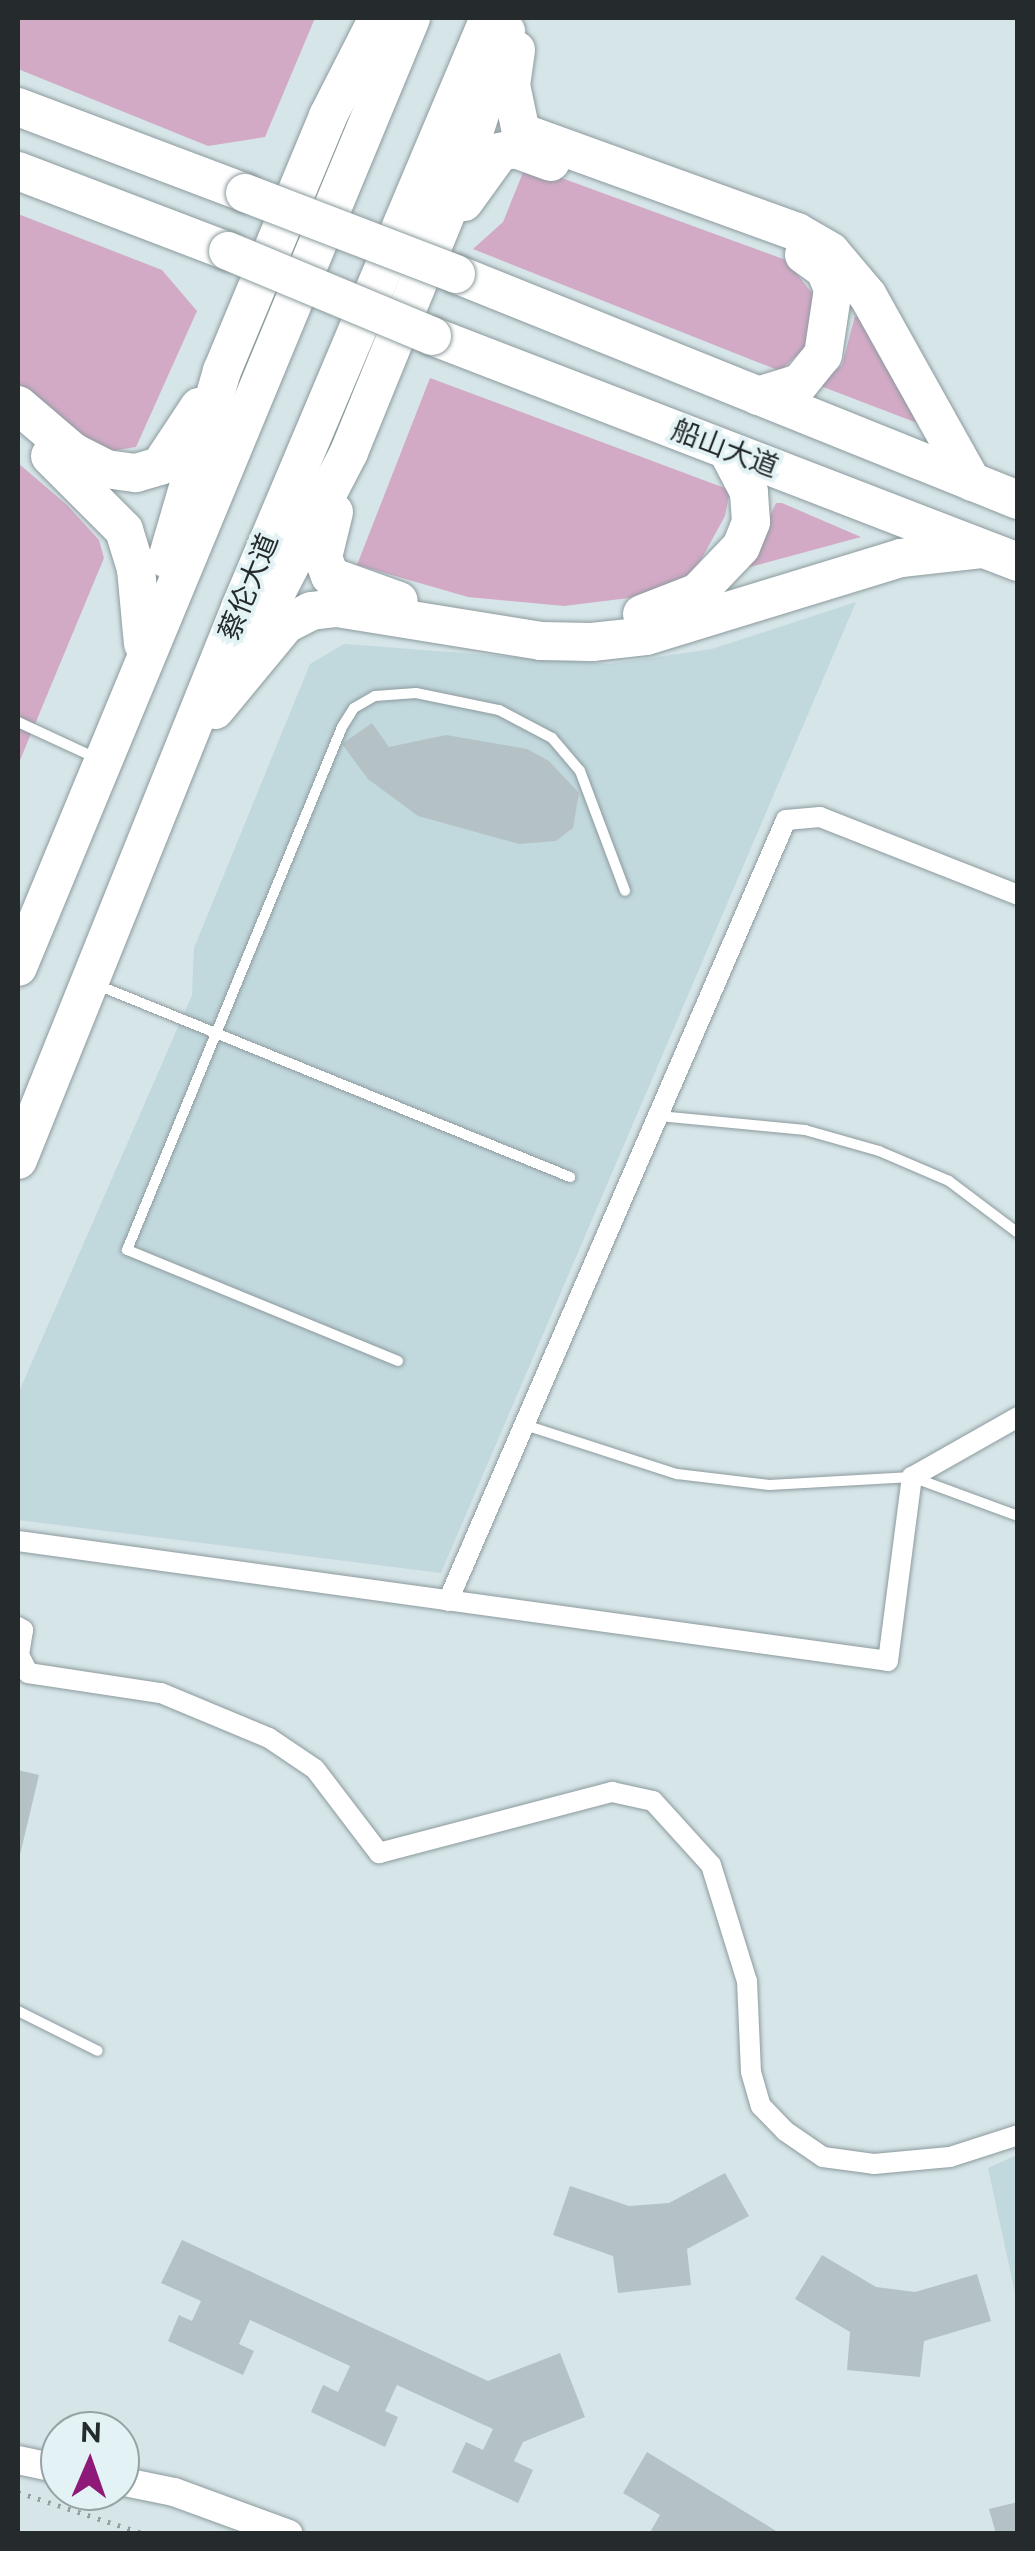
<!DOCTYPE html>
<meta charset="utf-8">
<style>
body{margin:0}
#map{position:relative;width:1035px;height:2551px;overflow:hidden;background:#d6e5e8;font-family:Raleway,"Noto Sans SC",sans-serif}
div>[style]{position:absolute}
.built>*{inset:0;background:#c1d8dd}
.green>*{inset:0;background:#d2aac6}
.building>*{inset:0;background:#b4c2c5}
.path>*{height:5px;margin-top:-2.5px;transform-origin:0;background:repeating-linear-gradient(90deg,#949fa1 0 2.5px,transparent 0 10.5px)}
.roads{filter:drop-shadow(0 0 2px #8c9a9d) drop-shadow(0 0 2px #8c9a9d)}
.lane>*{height:10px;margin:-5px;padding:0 5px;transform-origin:5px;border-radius:5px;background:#fff}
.street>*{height:20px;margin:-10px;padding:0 10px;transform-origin:10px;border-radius:10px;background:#fff}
.secondary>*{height:28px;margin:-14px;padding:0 14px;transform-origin:14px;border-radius:14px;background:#fff}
.highway>*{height:38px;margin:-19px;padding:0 19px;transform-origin:19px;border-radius:19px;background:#fff}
.bridges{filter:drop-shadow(0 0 2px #8c9a9d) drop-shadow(0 0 2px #8c9a9d)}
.highway-bridge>*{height:38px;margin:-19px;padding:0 19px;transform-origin:19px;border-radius:19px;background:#fff}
span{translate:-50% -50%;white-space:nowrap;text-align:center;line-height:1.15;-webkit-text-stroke:8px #e3f2f5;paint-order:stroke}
.street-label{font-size:28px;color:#252b2c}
.frame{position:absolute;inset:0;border:20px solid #252b2c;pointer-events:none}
.north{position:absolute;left:40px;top:2411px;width:100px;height:100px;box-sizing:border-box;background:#e3f2f5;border:2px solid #97a2a5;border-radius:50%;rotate:2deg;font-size:28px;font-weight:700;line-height:40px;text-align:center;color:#252b2c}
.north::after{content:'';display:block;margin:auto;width:35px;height:45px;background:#8f1979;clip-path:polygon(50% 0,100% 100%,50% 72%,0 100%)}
</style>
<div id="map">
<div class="built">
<div style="clip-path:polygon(856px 602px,441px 1573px,18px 1520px,18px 1394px,192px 995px,194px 948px,310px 664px,344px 644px,609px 664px,712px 649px)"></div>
<div style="clip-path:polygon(1017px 2155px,1017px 2302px,988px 2168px)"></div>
</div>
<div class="green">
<div style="clip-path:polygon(18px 18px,315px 18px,265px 137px,208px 146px,18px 69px)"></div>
<div style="clip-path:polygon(526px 165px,786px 260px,815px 297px,807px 346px,780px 371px,473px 249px,503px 222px)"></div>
<div style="clip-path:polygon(18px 214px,162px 270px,197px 311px,136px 447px,111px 451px,94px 443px,18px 387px)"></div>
<div style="clip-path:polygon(855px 316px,860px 317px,925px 426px,818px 385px,842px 365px)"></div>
<div style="clip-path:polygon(430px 378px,730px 490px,725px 516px,702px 558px,686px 578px,637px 597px,564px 606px,468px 597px,357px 565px)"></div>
<div style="clip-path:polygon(18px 463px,67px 505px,99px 540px,104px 558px,18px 765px)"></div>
<div style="clip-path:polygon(776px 503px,782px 503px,861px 537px,746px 568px)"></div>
</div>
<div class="building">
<div style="clip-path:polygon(372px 723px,389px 747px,446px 735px,527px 749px,549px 761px,579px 793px,573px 828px,556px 841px,519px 844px,418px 816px,368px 779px,342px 744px)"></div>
<div style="clip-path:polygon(18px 1770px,39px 1775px,19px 1859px,18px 1859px)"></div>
<div style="clip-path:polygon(725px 2173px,749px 2216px,687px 2249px,691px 2285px,618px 2293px,613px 2256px,553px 2235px,570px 2186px,629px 2206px,669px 2203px)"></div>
<div style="clip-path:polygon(182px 2240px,488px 2381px,560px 2353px,585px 2417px,523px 2442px,514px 2461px,533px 2470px,518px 2503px,452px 2472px,466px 2442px,483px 2450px,493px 2429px,397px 2385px,385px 2411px,398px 2417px,385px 2447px,311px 2412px,323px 2385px,338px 2392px,350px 2366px,250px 2320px,239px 2344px,254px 2351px,243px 2375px,168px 2341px,179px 2315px,192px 2321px,201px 2301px,161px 2283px)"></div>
<div style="clip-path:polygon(822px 2255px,876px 2287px,915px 2292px,977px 2274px,991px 2321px,924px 2341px,920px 2377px,847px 2370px,850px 2332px,795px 2299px)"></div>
<div style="clip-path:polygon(647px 2452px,781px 2534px,649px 2534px,660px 2515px,623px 2493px)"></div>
<div style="clip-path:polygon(1018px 2502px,1018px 2534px,996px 2534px,989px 2509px)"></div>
</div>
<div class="path">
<div style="left:18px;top:2492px;width:134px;rotate:18.3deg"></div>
</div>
<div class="roads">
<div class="lane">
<div style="left:18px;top:722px;width:88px;rotate:24.8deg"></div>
<div style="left:95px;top:984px;width:513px;rotate:22.11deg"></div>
<div style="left:659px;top:1116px;width:147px;rotate:5.5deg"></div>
<div style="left:805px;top:1130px;width:77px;rotate:15.8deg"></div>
<div style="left:879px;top:1151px;width:76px;rotate:23.2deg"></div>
<div style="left:949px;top:1181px;width:86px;rotate:37deg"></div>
<div style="left:398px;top:1361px;width:293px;rotate:-157.7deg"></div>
<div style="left:127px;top:1250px;width:565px;rotate:-67.65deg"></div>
<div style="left:342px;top:727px;width:22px;rotate:-58deg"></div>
<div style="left:354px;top:708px;width:24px;rotate:-30deg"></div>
<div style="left:375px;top:696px;width:41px;rotate:-4.2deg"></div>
<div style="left:416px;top:693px;width:85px;rotate:11.6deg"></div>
<div style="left:499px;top:710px;width:60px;rotate:27.8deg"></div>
<div style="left:552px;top:738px;width:43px;rotate:49.7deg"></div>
<div style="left:580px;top:771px;width:128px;rotate:69.4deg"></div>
<div style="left:525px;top:1425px;width:160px;rotate:17.9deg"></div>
<div style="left:677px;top:1474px;width:93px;rotate:6.8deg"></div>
<div style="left:769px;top:1485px;width:143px;rotate:-3.2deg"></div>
<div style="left:912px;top:1477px;width:113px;rotate:20.2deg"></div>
<div style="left:18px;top:2011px;width:89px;rotate:26.6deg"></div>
</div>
<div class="street">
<div style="left:18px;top:1541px;width:878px;rotate:7.85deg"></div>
<div style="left:888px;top:1661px;width:186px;rotate:-82.6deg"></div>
<div style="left:912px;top:1477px;width:122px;rotate:-29.5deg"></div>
<div style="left:448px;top:1601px;width:851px;rotate:-66.6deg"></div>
<div style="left:786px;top:820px;width:34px;rotate:-5deg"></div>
<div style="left:820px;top:817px;width:213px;rotate:21.5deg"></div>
<div style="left:18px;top:1627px;width:6px;rotate:31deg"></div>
<div style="left:23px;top:1630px;width:25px;rotate:99deg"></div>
<div style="left:19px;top:1655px;width:20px;rotate:63deg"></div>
<div style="left:28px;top:1673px;width:134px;rotate:8.6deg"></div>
<div style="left:161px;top:1693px;width:117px;rotate:22.6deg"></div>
<div style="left:269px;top:1738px;width:55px;rotate:34deg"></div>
<div style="left:315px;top:1769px;width:106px;rotate:52.7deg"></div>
<div style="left:379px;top:1853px;width:241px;rotate:-14.7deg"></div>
<div style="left:612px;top:1792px;width:42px;rotate:12.4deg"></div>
<div style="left:653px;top:1801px;width:86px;rotate:47.8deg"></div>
<div style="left:711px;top:1865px;width:121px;rotate:72.8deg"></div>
<div style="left:747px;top:1981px;width:91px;rotate:87.5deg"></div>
<div style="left:751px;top:2072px;width:35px;rotate:74deg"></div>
<div style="left:761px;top:2106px;width:35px;rotate:46deg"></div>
<div style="left:785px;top:2131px;width:46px;rotate:34.4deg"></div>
<div style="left:823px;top:2157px;width:51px;rotate:7.8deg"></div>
<div style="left:874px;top:2164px;width:76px;rotate:-5.3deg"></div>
<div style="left:950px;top:2157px;width:71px;rotate:-17.9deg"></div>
</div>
<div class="secondary">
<div style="left:18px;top:2460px;width:43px;rotate:12.1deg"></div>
<div style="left:120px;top:2481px;width:55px;rotate:11.5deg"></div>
<div style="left:174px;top:2492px;width:122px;rotate:20.1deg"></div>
</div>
<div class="highway">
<div style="left:516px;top:50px;width:35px;rotate:98deg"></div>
<div style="left:511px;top:85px;width:48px;rotate:78deg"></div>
<div style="left:521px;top:132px;width:294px;rotate:19.9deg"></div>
<div style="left:797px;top:232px;width:39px;rotate:30deg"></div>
<div style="left:831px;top:252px;width:57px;rotate:49.9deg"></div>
<div style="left:868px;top:296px;width:213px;rotate:60.8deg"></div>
<div style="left:18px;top:107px;width:243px;rotate:20.7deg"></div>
<div style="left:18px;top:171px;width:225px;rotate:20.9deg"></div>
<div style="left:464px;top:202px;width:62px;rotate:-54.2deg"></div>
<div style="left:500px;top:152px;width:15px;rotate:-11deg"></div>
<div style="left:515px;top:149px;width:38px;rotate:20deg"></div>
<div style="left:456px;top:274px;width:606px;rotate:21.91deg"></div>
<div style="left:432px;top:336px;width:628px;rotate:21.09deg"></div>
<div style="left:758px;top:396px;width:44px;rotate:-17.2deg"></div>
<div style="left:800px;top:383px;width:36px;rotate:-51deg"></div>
<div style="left:823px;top:355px;width:67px;rotate:-81.4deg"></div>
<div style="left:833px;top:289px;width:21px;rotate:-113deg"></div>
<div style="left:825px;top:270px;width:26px;rotate:-144deg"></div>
<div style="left:18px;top:405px;width:72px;rotate:40.5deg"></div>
<div style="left:73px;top:452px;width:37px;rotate:27deg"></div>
<div style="left:106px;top:469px;width:30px;rotate:8deg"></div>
<div style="left:136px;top:473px;width:25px;rotate:-16deg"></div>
<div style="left:160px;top:466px;width:71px;rotate:-56.5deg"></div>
<div style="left:50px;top:456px;width:105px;rotate:45deg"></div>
<div style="left:124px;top:530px;width:41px;rotate:72.9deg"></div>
<div style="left:136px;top:569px;width:75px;rotate:84.7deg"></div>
<div style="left:334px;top:512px;width:46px;rotate:103.7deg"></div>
<div style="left:323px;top:557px;width:20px;rotate:70deg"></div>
<div style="left:330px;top:576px;width:73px;rotate:19.9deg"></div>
<div style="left:167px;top:559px;width:196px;rotate:-73.7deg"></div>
<div style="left:222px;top:371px;width:276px;rotate:-67.4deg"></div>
<div style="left:328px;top:116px;width:110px;rotate:-63deg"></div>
<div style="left:642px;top:614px;width:60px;rotate:-21.4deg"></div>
<div style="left:698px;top:592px;width:62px;rotate:-46.3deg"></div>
<div style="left:741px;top:547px;width:27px;rotate:-68deg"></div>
<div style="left:751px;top:522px;width:30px;rotate:-94deg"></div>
<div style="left:749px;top:492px;width:47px;rotate:-117.6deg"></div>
<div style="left:245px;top:653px;width:226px;rotate:-62.6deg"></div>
<div style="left:349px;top:452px;width:283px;rotate:-67.8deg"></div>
<div style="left:456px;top:190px;width:166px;rotate:-72.4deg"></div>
<div style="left:215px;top:710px;width:112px;rotate:-50.5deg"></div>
<div style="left:286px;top:624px;width:28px;rotate:-27deg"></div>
<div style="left:311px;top:611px;width:26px;rotate:-7deg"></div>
<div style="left:337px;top:608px;width:207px;rotate:9.2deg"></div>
<div style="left:541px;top:641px;width:51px;rotate:1.1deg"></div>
<div style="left:592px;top:642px;width:54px;rotate:-6.3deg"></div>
<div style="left:646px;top:636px;width:267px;rotate:-17deg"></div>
<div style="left:901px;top:558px;width:81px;rotate:-6.3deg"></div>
<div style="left:18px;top:967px;width:1027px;rotate:-67.5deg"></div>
<div style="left:18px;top:1160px;width:595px;rotate:-68.09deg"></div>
<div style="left:240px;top:608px;width:640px;rotate:-67.12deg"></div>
</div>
</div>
<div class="bridges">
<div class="highway-bridge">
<div style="left:245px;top:193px;width:226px;rotate:21deg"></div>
<div style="left:228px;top:251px;width:221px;rotate:22.6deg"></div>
</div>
</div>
<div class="street-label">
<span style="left:725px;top:449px;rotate:21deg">船山大道</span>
<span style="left:249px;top:587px;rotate:-68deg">蔡伦大道</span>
</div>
<div class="frame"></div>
<div class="north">N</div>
</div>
